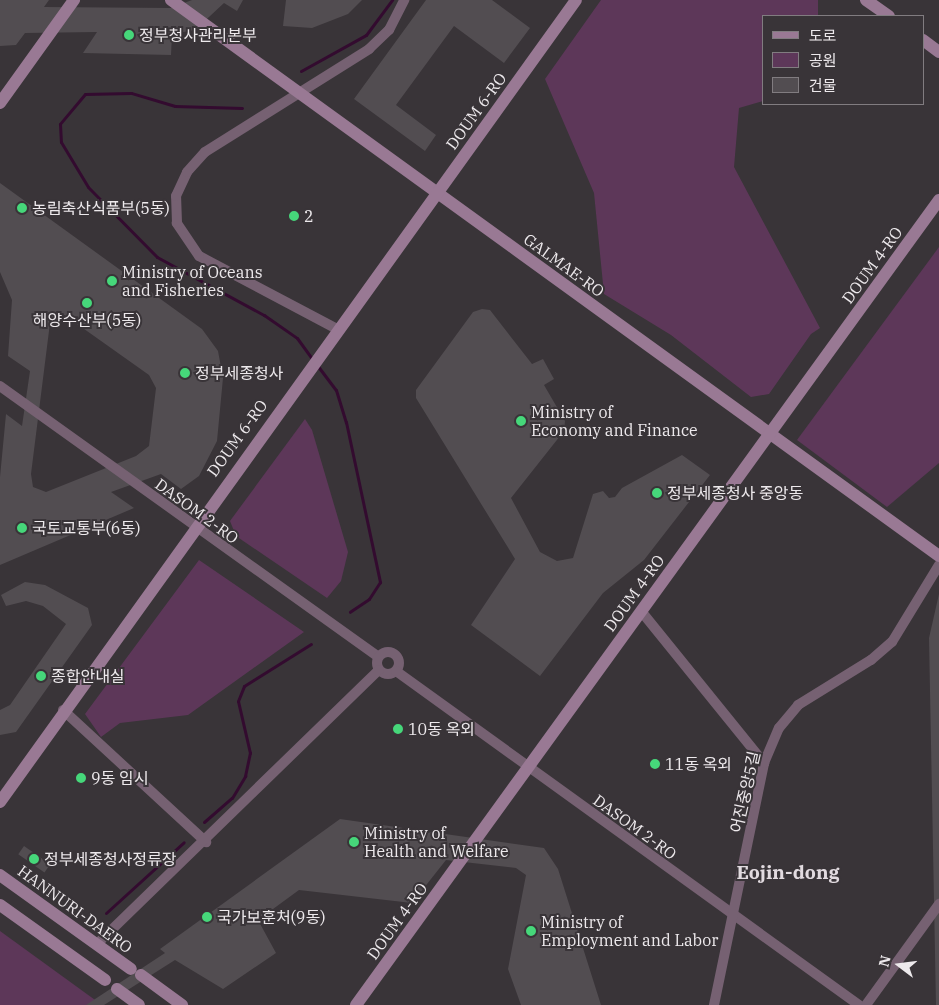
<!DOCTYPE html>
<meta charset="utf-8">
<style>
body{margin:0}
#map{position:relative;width:939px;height:1005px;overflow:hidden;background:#393438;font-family:"IBM Plex Serif","Noto Sans KR",serif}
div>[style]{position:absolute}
.green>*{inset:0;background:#5d3759}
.stream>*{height:3px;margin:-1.5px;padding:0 1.5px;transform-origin:1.5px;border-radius:1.5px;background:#330b2f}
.building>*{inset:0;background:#524d51;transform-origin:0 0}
.street>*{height:10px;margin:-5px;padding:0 5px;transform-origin:5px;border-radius:5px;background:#766172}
.street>.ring{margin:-5px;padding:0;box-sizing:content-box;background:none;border:10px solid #766172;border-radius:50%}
.secondary>*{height:12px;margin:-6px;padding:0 6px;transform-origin:6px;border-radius:6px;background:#997994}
.dots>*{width:14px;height:14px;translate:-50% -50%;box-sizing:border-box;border:2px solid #393438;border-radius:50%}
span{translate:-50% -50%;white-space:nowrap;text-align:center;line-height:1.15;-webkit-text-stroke:4px #393438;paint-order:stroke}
.poi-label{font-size:16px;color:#ede9ec}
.left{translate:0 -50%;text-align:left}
.street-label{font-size:16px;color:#ede9ec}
.quarter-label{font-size:19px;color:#e2dbe0;font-weight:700}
.legend{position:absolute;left:762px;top:15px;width:162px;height:90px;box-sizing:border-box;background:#393438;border:1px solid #817c80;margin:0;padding:6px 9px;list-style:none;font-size:15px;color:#ede9ec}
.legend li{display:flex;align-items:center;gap:10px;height:25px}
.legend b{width:25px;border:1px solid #817c80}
.north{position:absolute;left:874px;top:940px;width:50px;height:50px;-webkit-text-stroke:4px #393438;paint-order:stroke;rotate:285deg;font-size:14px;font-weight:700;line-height:20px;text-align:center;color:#ede9ec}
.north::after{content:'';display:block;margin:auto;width:18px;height:22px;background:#ede9ec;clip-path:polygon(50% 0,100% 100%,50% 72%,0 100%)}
</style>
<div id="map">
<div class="green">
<div style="clip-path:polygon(601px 0,818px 0,818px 16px,763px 16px,763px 101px,739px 108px,734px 167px,820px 328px,811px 334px,769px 394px,751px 397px,671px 335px,604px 294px,594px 193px,545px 79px)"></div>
<div style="clip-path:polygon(939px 247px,939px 463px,887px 507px,797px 440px)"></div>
<div style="clip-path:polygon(305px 419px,312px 430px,348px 552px,341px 581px,327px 598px,236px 536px,230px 521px)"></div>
<div style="clip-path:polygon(199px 560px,304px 632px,188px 715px,120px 723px,101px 737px,85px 714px)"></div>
<div style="clip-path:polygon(0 931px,102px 1005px,0 1005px)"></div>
</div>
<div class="stream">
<div style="left:301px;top:71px;width:74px;rotate:-29deg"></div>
<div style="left:366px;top:35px;width:44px;rotate:-53.4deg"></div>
<div style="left:242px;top:108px;width:67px;rotate:-178.3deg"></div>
<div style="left:175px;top:106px;width:46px;rotate:-163.5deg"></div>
<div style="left:131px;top:93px;width:46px;rotate:178.8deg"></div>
<div style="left:85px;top:94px;width:39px;rotate:130deg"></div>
<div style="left:60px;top:124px;width:18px;rotate:87deg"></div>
<div style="left:61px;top:142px;width:52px;rotate:59deg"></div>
<div style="left:88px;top:187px;width:98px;rotate:45.4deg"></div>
<div style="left:157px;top:257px;width:122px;rotate:28.5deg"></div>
<div style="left:264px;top:315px;width:40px;rotate:34.9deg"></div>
<div style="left:297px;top:338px;width:27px;rotate:54deg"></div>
<div style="left:317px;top:365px;width:31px;rotate:53deg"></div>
<div style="left:336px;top:390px;width:34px;rotate:73deg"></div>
<div style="left:346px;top:422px;width:164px;rotate:78deg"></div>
<div style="left:380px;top:582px;width:20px;rotate:123deg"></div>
<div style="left:369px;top:599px;width:23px;rotate:146deg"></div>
<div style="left:204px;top:822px;width:37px;rotate:-41deg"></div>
<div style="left:232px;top:798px;width:26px;rotate:-59deg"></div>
<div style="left:245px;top:776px;width:24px;rotate:-78deg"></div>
<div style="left:250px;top:753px;width:53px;rotate:-103deg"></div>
<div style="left:238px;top:701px;width:16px;rotate:-68deg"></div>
<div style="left:244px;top:686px;width:79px;rotate:-32.1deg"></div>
<div style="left:106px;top:913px;width:105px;rotate:-42.3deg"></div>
</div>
<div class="building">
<div style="clip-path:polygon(0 0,49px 0,44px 7px,171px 8px,192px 0,243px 0,237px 11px,224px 3px,195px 30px,172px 34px,171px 55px,83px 53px,97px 32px,25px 33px,16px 45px,0 46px)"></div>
<div style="clip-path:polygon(286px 0,362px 0,348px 14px,312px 28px,283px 26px)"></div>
<div style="clip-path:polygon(426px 0,492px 0,530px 28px,504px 63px,454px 26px,396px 105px,436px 135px,425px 151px,354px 99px)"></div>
<div style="clip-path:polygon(evenodd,0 183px,202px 329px,218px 351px,223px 378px,217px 441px,199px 476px,181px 489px,161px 474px,111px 492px,134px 508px,0 565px,0 477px,6px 414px,22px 426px,30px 371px,8px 356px,12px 300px,0 272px,0 183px,63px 314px,149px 375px,156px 388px,149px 446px,136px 456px,46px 492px,33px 487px,31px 474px,50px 323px,63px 314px)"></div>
<div style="clip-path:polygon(482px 309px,490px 310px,532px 364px,543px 359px,554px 379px,544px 385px,565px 421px,564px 431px,511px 498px,540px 552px,557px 561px,573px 558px,593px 494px,603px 491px,609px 498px,615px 497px,622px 488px,682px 455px,710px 475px,644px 560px,603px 593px,540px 676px,471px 625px,515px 559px,416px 398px,416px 390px,473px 312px)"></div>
<div style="clip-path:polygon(25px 582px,45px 585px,88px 608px,92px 625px,16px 732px,0 735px,0 710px,10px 705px,66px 624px,43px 606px,26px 601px,6px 606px,1px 595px)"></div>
<div style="clip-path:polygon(939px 594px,939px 1005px,936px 1005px,929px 638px)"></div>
<div style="clip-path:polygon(340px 819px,544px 848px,558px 869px,601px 1005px,521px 1005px,508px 969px,526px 875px,516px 868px,446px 860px,412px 903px,299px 890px,258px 920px,276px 953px,223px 989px,175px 960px,104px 1005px,86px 1005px,165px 953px,160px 949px)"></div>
<div style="left:24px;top:846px;width:32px;height:10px;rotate:35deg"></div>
</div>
<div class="street">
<div style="left:337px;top:329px;width:156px;rotate:-152.1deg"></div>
<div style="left:199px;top:256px;width:40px;rotate:-124deg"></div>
<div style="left:177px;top:223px;width:27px;rotate:-92deg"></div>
<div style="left:176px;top:196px;width:26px;rotate:-65deg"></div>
<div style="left:187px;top:172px;width:27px;rotate:-48deg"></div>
<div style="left:205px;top:152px;width:194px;rotate:-32.1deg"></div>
<div style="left:369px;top:49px;width:28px;rotate:-44deg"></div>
<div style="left:389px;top:30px;width:34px;rotate:-63deg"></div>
<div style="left:0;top:386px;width:465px;rotate:35.6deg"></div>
<div style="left:641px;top:611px;width:196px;rotate:51deg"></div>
<div class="ring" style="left:377px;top:652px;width:12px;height:12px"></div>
<div style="left:396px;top:671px;width:571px;rotate:35.81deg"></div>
<div style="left:63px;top:710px;width:195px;rotate:42.7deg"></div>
<div style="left:97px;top:944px;width:393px;rotate:-44.2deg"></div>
<div style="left:714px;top:1005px;width:247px;rotate:-78.3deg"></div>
<div style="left:764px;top:763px;width:38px;rotate:-67deg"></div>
<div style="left:779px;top:728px;width:30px;rotate:-50deg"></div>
<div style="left:798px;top:705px;width:86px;rotate:-31.7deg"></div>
<div style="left:871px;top:660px;width:28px;rotate:-41deg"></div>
<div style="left:892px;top:642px;width:90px;rotate:-58.6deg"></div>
<div style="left:866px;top:1005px;width:125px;rotate:-54.1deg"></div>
</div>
<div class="secondary">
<div style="left:171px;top:0;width:948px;rotate:35.9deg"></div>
<div style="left:866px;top:0;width:28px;rotate:35deg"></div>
<div style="left:923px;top:40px;width:20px;rotate:37deg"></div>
<div style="left:0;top:103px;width:127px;rotate:-54.3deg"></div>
<div style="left:0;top:802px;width:987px;rotate:-54.31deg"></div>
<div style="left:0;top:875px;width:161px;rotate:35.7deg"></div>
<div style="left:0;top:905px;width:129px;rotate:35.5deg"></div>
<div style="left:141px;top:975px;width:51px;rotate:36.2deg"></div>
<div style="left:117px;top:989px;width:27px;rotate:36deg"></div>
<div style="left:356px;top:1005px;width:994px;rotate:-54.09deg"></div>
</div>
<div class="dots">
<div style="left:129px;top:35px;background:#46d77a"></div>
<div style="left:22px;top:208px;background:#46d77a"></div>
<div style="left:294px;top:216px;background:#46d77a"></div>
<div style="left:112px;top:281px;background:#46d77a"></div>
<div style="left:87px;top:303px;background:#46d77a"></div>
<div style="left:185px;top:373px;background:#46d77a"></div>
<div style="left:521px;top:421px;background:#46d77a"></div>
<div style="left:657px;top:493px;background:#46d77a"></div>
<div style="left:22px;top:528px;background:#46d77a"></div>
<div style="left:41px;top:676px;background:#46d77a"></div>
<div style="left:398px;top:729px;background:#46d77a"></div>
<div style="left:655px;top:764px;background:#46d77a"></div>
<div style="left:81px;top:778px;background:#46d77a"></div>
<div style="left:354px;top:842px;background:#46d77a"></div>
<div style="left:34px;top:859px;background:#46d77a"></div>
<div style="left:207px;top:917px;background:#46d77a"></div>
<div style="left:531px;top:931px;background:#46d77a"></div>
</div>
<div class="poi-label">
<span class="left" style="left:139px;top:35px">정부청사관리본부</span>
<span class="left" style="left:32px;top:208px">농림축산식품부(5동)</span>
<span class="left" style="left:304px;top:216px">2</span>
<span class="left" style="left:122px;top:281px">Ministry of Oceans<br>and Fisheries</span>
<span style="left:87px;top:320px">해양수산부(5동)</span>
<span class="left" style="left:195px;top:373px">정부세종청사</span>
<span class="left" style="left:531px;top:421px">Ministry of<br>Economy and Finance</span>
<span class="left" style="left:667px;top:493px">정부세종청사 중앙동</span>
<span class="left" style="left:32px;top:528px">국토교통부(6동)</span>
<span class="left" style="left:51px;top:676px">종합안내실</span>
<span class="left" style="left:408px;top:729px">10동 옥외</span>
<span class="left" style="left:665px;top:764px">11동 옥외</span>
<span class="left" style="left:91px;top:778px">9동 임시</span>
<span class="left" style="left:364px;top:842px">Ministry of<br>Health and Welfare</span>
<span class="left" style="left:44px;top:859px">정부세종청사정류장</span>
<span class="left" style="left:217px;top:917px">국가보훈처(9동)</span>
<span class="left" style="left:541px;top:931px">Ministry of<br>Employment and Labor</span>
</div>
<div class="street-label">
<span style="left:476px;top:111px;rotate:-54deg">DOUM 6-RO</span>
<span style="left:564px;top:265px;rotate:36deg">GALMAE-RO</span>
<span style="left:872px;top:265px;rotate:-54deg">DOUM 4-RO</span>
<span style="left:237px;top:438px;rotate:-54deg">DOUM 6-RO</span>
<span style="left:197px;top:511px;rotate:36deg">DASOM 2-RO</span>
<span style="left:634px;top:593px;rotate:-54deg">DOUM 4-RO</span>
<span style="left:745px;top:792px;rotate:-77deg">어진중앙5길</span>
<span style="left:635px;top:827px;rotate:36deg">DASOM 2-RO</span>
<span style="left:75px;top:909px;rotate:36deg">HANNURI-DAERO</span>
<span style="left:397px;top:921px;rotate:-54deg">DOUM 4-RO</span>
</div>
<div class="quarter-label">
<span style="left:788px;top:873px">Eojin-dong</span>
</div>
<ul class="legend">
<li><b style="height:6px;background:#997994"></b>도로</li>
<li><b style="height:14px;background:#5d3759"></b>공원</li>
<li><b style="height:14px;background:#524d51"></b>건물</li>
</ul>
<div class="north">N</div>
</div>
